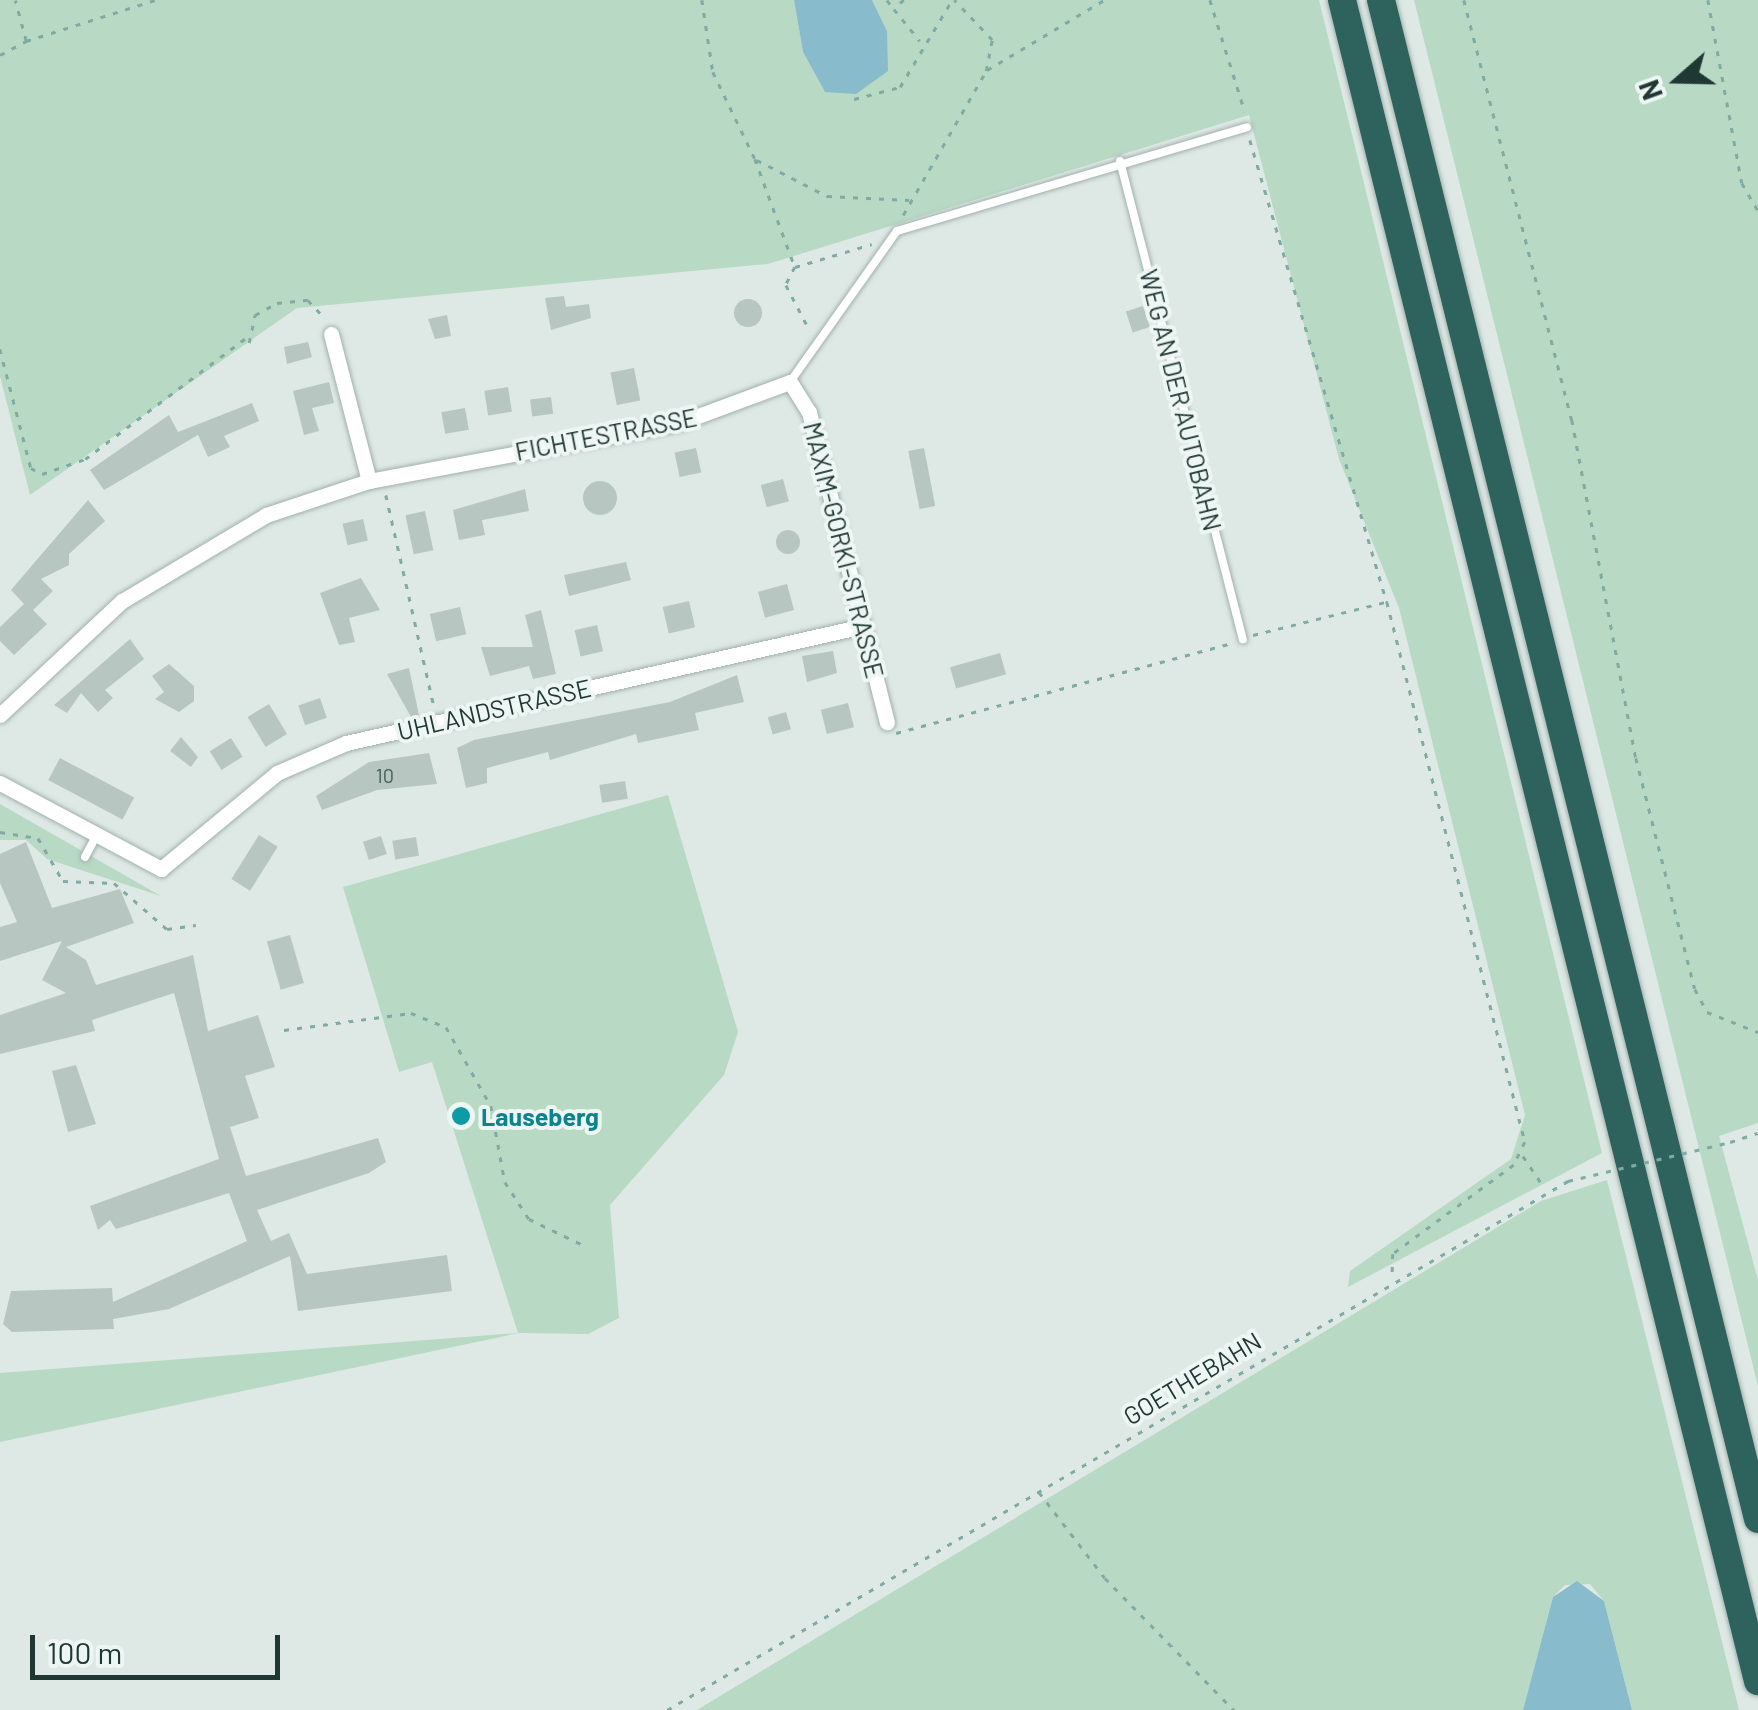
<!DOCTYPE html>
<style>
body{margin:0}
#map{position:relative;width:1758px;height:1710px;overflow:hidden;background:#dee9e5;font-family:Barlow,sans-serif}
div>[style]{position:absolute}
.green>*{inset:0;background:#b8d9c4}
.water>*{inset:0;background:#8bc}
.building>*{inset:0;background:#b7c6c1;transform-origin:0 0}
.round{border-radius:50%}
.path>*{height:2.5px;margin-top:-1.25px;transform-origin:0;background:repeating-linear-gradient(90deg,#80aba2 0 5px,transparent 0 13px)}
.roads{filter:drop-shadow(0 0 2px #a1b0ac) drop-shadow(0 0 2px #a1b0ac)}
.service>*{height:8px;margin:-4px;padding:0 4px;transform-origin:4px;border-radius:4px;background:#fff}
.minor>*{height:15px;margin:-7.5px;padding:0 7.5px;transform-origin:7.5px;border-radius:7.5px;background:#fff}
.motorway>*{height:28px;margin:-14px;padding:0 14px;transform-origin:14px;border-radius:14px;background:#2e625d}
.path-bridge>*{height:2.5px;margin-top:-1.25px;transform-origin:0;background:repeating-linear-gradient(90deg,#80aba2 0 5px,transparent 0 13px)}
.dots>*{width:28px;height:28px;translate:-50% -50%;box-sizing:border-box;border:5px solid #eef6f3;border-radius:50%}
span{translate:-50% -50%;white-space:nowrap;text-align:center;line-height:1.15;-webkit-text-stroke:8px #eef6f3;paint-order:stroke}
.number-label{font-size:20px;color:#465c57}
.number-label span{-webkit-text-stroke-width:0}
.street-label{font-size:25px;color:#203834}
.culture-label{font-size:25px;color:#0d838f;font-weight:700}
.left{translate:0 -50%;text-align:left}
.north{position:absolute;left:1628px;top:30px;width:100px;height:100px;-webkit-text-stroke:8px #eef6f3;paint-order:stroke;rotate:250deg;font-size:28px;font-weight:700;line-height:40px;text-align:center;color:#203834}
.north::after{content:'';display:block;margin:auto;width:35px;height:45px;background:#203834;clip-path:polygon(50% 0,100% 100%,50% 72%,0 100%)}
.scale{position:absolute;left:30px;top:1635px;width:250px;height:45px;box-sizing:border-box;border:5px solid #203834;border-top:0;padding-left:12px;font-size:30px;line-height:35px;white-space:nowrap;color:#203834;-webkit-text-stroke:8px #eef6f3;paint-order:stroke}
</style>
<div id="map">
<div class="green">
<div style="clip-path:polygon(0 0,794px 0,803px 52px,825px 92px,887px 31px,872px 0,1319px 0,1602px 1153px,1348px 1287px,1350px 1271px,1511px 1159px,1525px 1115px,1399px 608px,1339px 459px,1249px 115px,768px 264px,297px 308px,30px 495px,0 376px)"></div>
<div style="clip-path:polygon(1414px 0,1758px 0,1758px 1123px,1719px 1136px,1758px 1280px,1758px 1386px)"></div>
<div style="clip-path:polygon(668px 795px,738px 1032px,724px 1075px,610px 1205px,619px 1318px,588px 1334px,519px 1333px,0 1442px,0 1373px,518px 1333px,432px 1062px,399px 1072px,343px 887px)"></div>
<div style="clip-path:polygon(0 804px,161px 896px,47px 859px,26px 840px,0 840px)"></div>
<div style="clip-path:polygon(1607px 1180px,1739px 1710px,1632px 1710px,1604px 1601px,1590px 1584px,1565px 1585px,1553px 1597px,1523px 1710px,697px 1710px,1541px 1201px)"></div>
</div>
<div class="water">
<div style="clip-path:polygon(794px 0,872px 0,887px 31px,888px 71px,856px 94px,825px 92px,803px 52px)"></div>
<div style="clip-path:polygon(1577px 1581px,1604px 1601px,1632px 1710px,1523px 1710px,1553px 1597px)"></div>
</div>
<div class="building">
<div style="clip-path:polygon(564px 296px,566px 307px,589px 304px,591px 318px,551px 330px,545px 298px)"></div>
<div class="round" style="left:734px;top:299px;width:28px;height:28px"></div>
<div style="left:1143px;top:306px;width:22px;height:18px;rotate:72deg"></div>
<div style="clip-path:polygon(447px 315px,451px 336px,435px 339px,428px 319px)"></div>
<div style="clip-path:polygon(308px 342px,312px 357px,287px 364px,284px 347px)"></div>
<div style="left:634px;top:368px;width:33px;height:24px;rotate:79deg"></div>
<div style="clip-path:polygon(329px 382px,334px 403px,312px 408px,319px 431px,304px 435px,293px 391px)"></div>
<div style="left:508px;top:387px;width:25px;height:24px;rotate:81deg"></div>
<div style="left:551px;top:397px;width:17px;height:21px;rotate:83deg"></div>
<div style="clip-path:polygon(252px 403px,259px 421px,224px 436px,230px 447px,208px 457px,198px 435px,104px 490px,90px 470px,169px 415px,178px 432px)"></div>
<div style="left:465px;top:408px;width:22px;height:24px;rotate:80deg"></div>
<div style="left:696px;top:448px;width:25px;height:22px;rotate:78deg"></div>
<div style="left:924px;top:448px;width:59px;height:16px;rotate:79deg"></div>
<div style="left:783px;top:479px;width:23px;height:23px;rotate:75deg"></div>
<div class="round" style="left:583px;top:481px;width:34px;height:34px"></div>
<div style="clip-path:polygon(525px 489px,529px 511px,482px 520px,485px 535px,459px 540px,453px 510px)"></div>
<div style="clip-path:polygon(88px 500px,105px 521px,69px 554px,69px 565px,41px 579px,53px 591px,33px 610px,47px 624px,14px 655px,0 641px,0 627px,24px 604px,11px 590px)"></div>
<div style="left:425px;top:511px;width:40px;height:20px;rotate:78deg"></div>
<div style="left:363px;top:519px;width:22px;height:21px;rotate:77deg"></div>
<div class="round" style="left:776px;top:530px;width:24px;height:24px"></div>
<div style="clip-path:polygon(626px 562px,631px 580px,569px 596px,564px 575px)"></div>
<div style="clip-path:polygon(361px 578px,380px 610px,349px 618px,355px 642px,339px 645px,320px 593px)"></div>
<div style="left:787px;top:584px;width:27px;height:30px;rotate:75deg"></div>
<div style="left:689px;top:601px;width:27px;height:27px;rotate:77deg"></div>
<div style="left:460px;top:607px;width:28px;height:31px;rotate:77deg"></div>
<div style="clip-path:polygon(541px 610px,556px 674px,533px 679px,529px 666px,490px 676px,481px 647px,533px 647px,525px 615px)"></div>
<div style="left:597px;top:625px;width:27px;height:23px;rotate:77deg"></div>
<div style="clip-path:polygon(130px 639px,144px 659px,105px 690px,113px 698px,98px 712px,81px 693px,67px 713px,54px 705px)"></div>
<div style="clip-path:polygon(833px 651px,837px 673px,807px 682px,802px 656px)"></div>
<div style="left:1000px;top:653px;width:22px;height:52px;rotate:74deg"></div>
<div style="clip-path:polygon(169px 664px,194px 686px,194px 701px,179px 712px,155px 699px,164px 692px,152px 676px)"></div>
<div style="clip-path:polygon(409px 668px,419px 715px,411px 717px,387px 674px)"></div>
<div style="clip-path:polygon(737px 675px,744px 702px,695px 713px,699px 730px,638px 743px,636px 734px,550px 760px,548px 752px,487px 768px,487px 783px,466px 788px,457px 748px,474px 740px,670px 702px)"></div>
<div style="left:320px;top:698px;width:21px;height:23px;rotate:71deg"></div>
<div style="left:848px;top:703px;width:25px;height:28px;rotate:76deg"></div>
<div style="left:269px;top:704px;width:35px;height:25px;rotate:59deg"></div>
<div style="left:786px;top:712px;width:18px;height:19px;rotate:74deg"></div>
<div style="clip-path:polygon(181px 737px,198px 757px,191px 767px,170px 751px)"></div>
<div style="left:231px;top:738px;width:22px;height:25px;rotate:58deg"></div>
<div style="clip-path:polygon(429px 753px,437px 784px,377px 790px,322px 810px,316px 796px,369px 762px)"></div>
<div style="left:60px;top:758px;width:84px;height:25px;rotate:28deg"></div>
<div style="left:625px;top:781px;width:18px;height:26px;rotate:81deg"></div>
<div style="left:259px;top:835px;width:22px;height:52px;rotate:32deg"></div>
<div style="left:381px;top:836px;width:19px;height:19px;rotate:72deg"></div>
<div style="left:416px;top:837px;width:19px;height:24px;rotate:81deg"></div>
<div style="clip-path:polygon(26px 842px,52px 908px,120px 889px,134px 923px,66px 947px,86px 960px,96px 985px,193px 955px,208px 1031px,258px 1015px,275px 1067px,245px 1076px,259px 1118px,230px 1127px,246px 1176px,378px 1138px,386px 1162px,369px 1173px,257px 1210px,271px 1241px,289px 1233px,307px 1274px,447px 1255px,452px 1291px,298px 1311px,290px 1256px,169px 1309px,113px 1319px,114px 1329px,12px 1332px,3px 1324px,11px 1291px,112px 1288px,113px 1302px,247px 1241px,229px 1193px,116px 1229px,110px 1220px,98px 1230px,90px 1206px,219px 1159px,174px 993px,92px 1020px,95px 1031px,0 1054px,0 1015px,66px 993px,42px 980px,62px 941px,0 961px,0 927px,17px 922px,0 883px,0 854px)"></div>
<div style="left:290px;top:935px;width:50px;height:24px;rotate:74deg"></div>
<div style="clip-path:polygon(76px 1065px,96px 1124px,68px 1132px,52px 1071px)"></div>
</div>
<div class="path">
<div style="left:702px;top:0;width:73px;rotate:81.3deg"></div>
<div style="left:713px;top:72px;width:97px;rotate:64.2deg"></div>
<div style="left:755px;top:159px;width:115px;rotate:69.7deg"></div>
<div style="left:795px;top:267px;width:20px;rotate:117deg"></div>
<div style="left:786px;top:285px;width:52px;rotate:62.4deg"></div>
<div style="left:887px;top:0;width:10px;rotate:53deg"></div>
<div style="left:904px;top:0;width:13px;rotate:138deg"></div>
<div style="left:894px;top:9px;width:41px;rotate:50.9deg"></div>
<div style="left:1210px;top:0;width:117px;rotate:72.6deg"></div>
<div style="left:1464px;top:0;width:434px;rotate:75.6deg"></div>
<div style="left:1572px;top:420px;width:344px;rotate:79.3deg"></div>
<div style="left:1636px;top:758px;width:238px;rotate:75.7deg"></div>
<div style="left:1695px;top:989px;width:26px;rotate:62deg"></div>
<div style="left:1707px;top:1012px;width:55px;rotate:21.4deg"></div>
<div style="left:1708px;top:0;width:186px;rotate:79.5deg"></div>
<div style="left:1742px;top:183px;width:32px;rotate:60deg"></div>
<div style="left:26px;top:41px;width:135px;rotate:-17.6deg"></div>
<div style="left:0;top:55px;width:30px;rotate:-28deg"></div>
<div style="left:26px;top:41px;width:42px;rotate:-105deg"></div>
<div style="left:987px;top:70px;width:136px;rotate:-30.9deg"></div>
<div style="left:854px;top:99px;width:48px;rotate:-14.6deg"></div>
<div style="left:900px;top:87px;width:101px;rotate:-59.1deg"></div>
<div style="left:1250px;top:140px;width:482px;rotate:73.5deg"></div>
<div style="left:1387px;top:602px;width:557px;rotate:75.66deg"></div>
<div style="left:1525px;top:1142px;width:25px;rotate:116deg"></div>
<div style="left:1514px;top:1165px;width:150px;rotate:143.7deg"></div>
<div style="left:1393px;top:1254px;width:25px;rotate:92deg"></div>
<div style="left:757px;top:160px;width:79px;rotate:27.2deg"></div>
<div style="left:827px;top:196px;width:82px;rotate:2.8deg"></div>
<div style="left:903px;top:215px;width:166px;rotate:-60deg"></div>
<div style="left:986px;top:71px;width:32px;rotate:-79deg"></div>
<div style="left:992px;top:40px;width:55px;rotate:-133.5deg"></div>
<div style="left:795px;top:267px;width:80px;rotate:-16.6deg"></div>
<div style="left:249px;top:343px;width:29px;rotate:-78deg"></div>
<div style="left:255px;top:315px;width:25px;rotate:-29deg"></div>
<div style="left:277px;top:303px;width:31px;rotate:-6deg"></div>
<div style="left:308px;top:300px;width:25px;rotate:47deg"></div>
<div style="left:0;top:349px;width:123px;rotate:75.4deg"></div>
<div style="left:31px;top:468px;width:13px;rotate:29deg"></div>
<div style="left:42px;top:474px;width:46px;rotate:-19.2deg"></div>
<div style="left:85px;top:459px;width:204px;rotate:-37deg"></div>
<div style="left:386px;top:495px;width:216px;rotate:77.2deg"></div>
<div style="left:1253px;top:635px;width:136px;rotate:-14deg"></div>
<div style="left:896px;top:733px;width:347px;rotate:-15deg"></div>
<div style="left:0;top:832px;width:38px;rotate:9deg"></div>
<div style="left:38px;top:838px;width:50px;rotate:59.8deg"></div>
<div style="left:63px;top:881px;width:51px;rotate:2.2deg"></div>
<div style="left:114px;top:883px;width:70px;rotate:41deg"></div>
<div style="left:167px;top:929px;width:29px;rotate:-8deg"></div>
<div style="left:284px;top:1030px;width:128px;rotate:-7.6deg"></div>
<div style="left:411px;top:1013px;width:38px;rotate:22deg"></div>
<div style="left:446px;top:1027px;width:91px;rotate:60.3deg"></div>
<div style="left:491px;top:1106px;width:77px;rotate:79.6deg"></div>
<div style="left:505px;top:1182px;width:44px;rotate:57deg"></div>
<div style="left:529px;top:1219px;width:58px;rotate:25.7deg"></div>
<div style="left:1730px;top:1142px;width:29px;rotate:-18deg"></div>
<div style="left:1523px;top:1156px;width:36px;rotate:56deg"></div>
<div style="left:1039px;top:1492px;width:108px;rotate:52.5deg"></div>
<div style="left:1105px;top:1578px;width:185px;rotate:45.7deg"></div>
<div style="left:667px;top:1710px;width:1045px;rotate:-30.42deg"></div>
</div>
<div class="roads">
<div class="service">
<div style="left:1120px;top:161px;width:494px;rotate:75.6deg"></div>
<div style="left:790px;top:382px;width:185px;rotate:-54.7deg"></div>
<div style="left:897px;top:231px;width:365px;rotate:-16.5deg"></div>
<div style="left:85px;top:857px;width:24px;rotate:-62deg"></div>
</div>
<div class="minor">
<div style="left:331px;top:334px;width:152px;rotate:75.5deg"></div>
<div style="left:0;top:715px;width:167px;rotate:-43.1deg"></div>
<div style="left:122px;top:601px;width:168px;rotate:-30.8deg"></div>
<div style="left:266px;top:515px;width:108px;rotate:-18.3deg"></div>
<div style="left:369px;top:481px;width:315px;rotate:-10.6deg"></div>
<div style="left:679px;top:423px;width:118px;rotate:-20.3deg"></div>
<div style="left:790px;top:382px;width:36px;rotate:58deg"></div>
<div style="left:809px;top:412px;width:320px;rotate:75.9deg"></div>
<div style="left:0;top:783px;width:183px;rotate:28.1deg"></div>
<div style="left:161px;top:869px;width:151px;rotate:-39.6deg"></div>
<div style="left:277px;top:773px;width:75px;rotate:-23.5deg"></div>
<div style="left:346px;top:743px;width:530px;rotate:-12.75deg"></div>
</div>
<div class="motorway">
<div style="left:1342px;top:0;width:1732px;rotate:76.1deg"></div>
<div style="left:1381px;top:0;width:1565px;rotate:76.06deg"></div>
</div>
</div>
<div class="path-bridge">
<div style="left:1568px;top:1181px;width:167px;rotate:-13.5deg"></div>
</div>
<div class="dots">
<div style="left:461px;top:1116px;background:#0f9aa8"></div>
</div>
<div class="number-label">
<span style="left:385px;top:775px">10</span>
</div>
<div class="street-label">
<span style="left:1181px;top:400px;rotate:76deg">WEG AN DER AUTOBAHN</span>
<span style="left:606px;top:434px;rotate:-11deg">FICHTESTRASSE</span>
<span style="left:844px;top:550px;rotate:76deg">MAXIM-GORKI-STRASSE</span>
<span style="left:494px;top:709px;rotate:-13deg">UHLANDSTRASSE</span>
<span style="left:1192px;top:1378px;rotate:-31deg">GOETHEBAHN</span>
</div>
<div class="culture-label">
<span class="left" style="left:481px;top:1116px">Lauseberg</span>
</div>
<div class="north">N</div>
<div class="scale">100 m</div>
</div>
